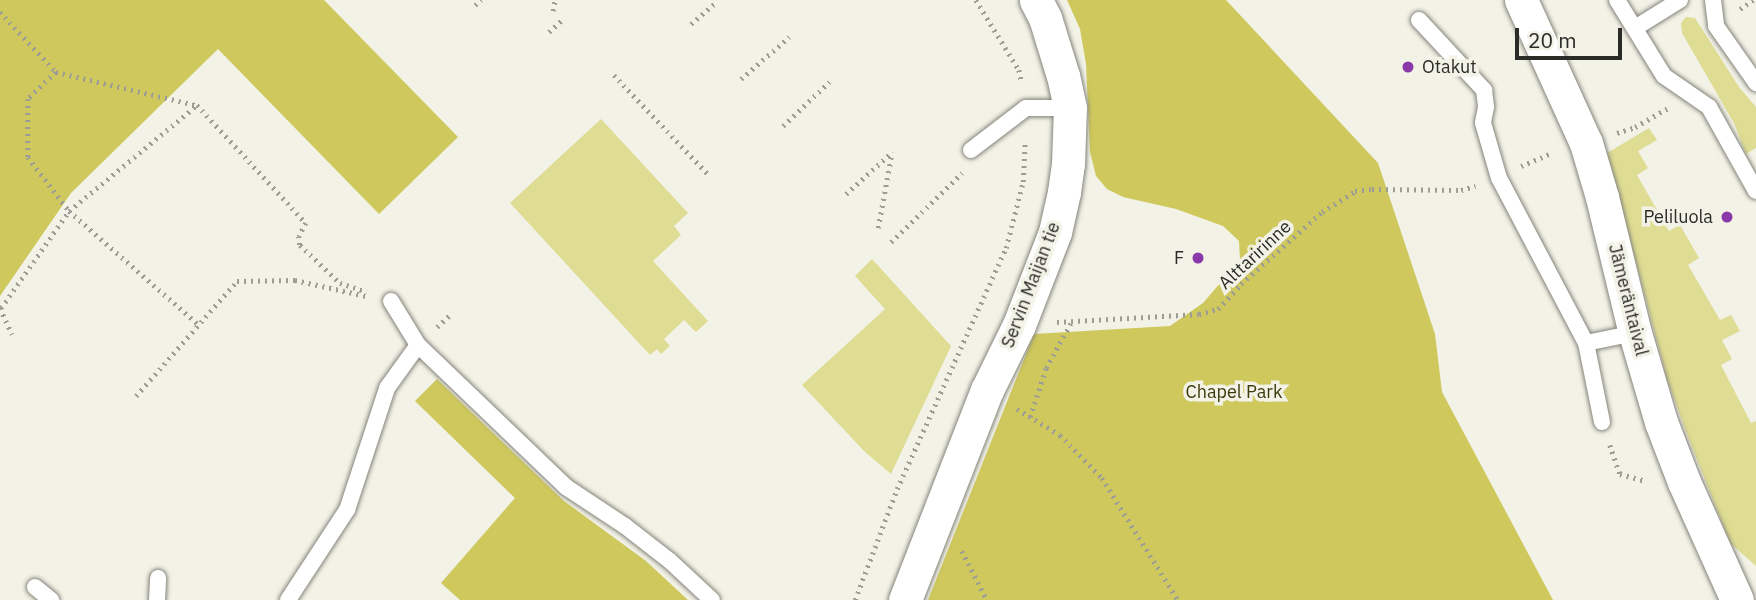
<!DOCTYPE html>
<meta charset="utf-8">
<style>
body{margin:0}
#map{position:relative;width:1756px;height:600px;overflow:hidden;background:#f2f2e7;font-family:"IBM Plex Sans",sans-serif}
div>[style]{position:absolute}
.green>*{inset:0;background:#dfdc93}
.forest>*{inset:0;background:#cec85d}
.path>*{height:4.5px;margin-top:-2.25px;transform-origin:0;background:repeating-linear-gradient(90deg,#9d9d95 0 2px,transparent 0 7px)}
.roads{filter:drop-shadow(0 0 2px #85847b) drop-shadow(0 0 2px #85847b)}
.service>*{height:16px;margin:-8px;padding:0 8px;transform-origin:8px;border-radius:8px;background:#fff}
.minor>*{height:33px;margin:-16.5px;padding:0 16.5px;transform-origin:16.5px;border-radius:16.5px;background:#fff}
.dots>*{width:19px;height:19px;translate:-50% -50%;box-sizing:border-box;border:4px solid #f2f2e7;border-radius:50%}
span{translate:-50% -50%;white-space:nowrap;text-align:center;line-height:1.15;-webkit-text-stroke:7px #f2f2e7;paint-order:stroke}
.poi-label{font-size:18px;color:#2b2b27}
.left{translate:0 -50%;text-align:left}
.right{translate:-100% -50%;text-align:right}
.street-label{font-size:18px;color:#2b2b27}
.park-label{font-size:18px;color:#3d3a0c}
.scale{position:absolute;left:1515px;top:28px;width:107px;height:32px;box-sizing:border-box;border:4px solid #2b2b27;border-top:0;padding-left:9px;font-size:21px;line-height:24px;white-space:nowrap;color:#2b2b27;-webkit-text-stroke:5px #f2f2e7;paint-order:stroke}
</style>
<div id="map">
<div class="green">
<div style="clip-path:polygon(1686px 17px,1695px 18px,1739px 87px,1756px 107px,1756px 148px,1746px 154px,1734px 123px,1682px 33px,1681px 23px)"></div>
<div style="clip-path:polygon(601px 119px,688px 213px,674px 226px,681px 235px,653px 261px,708px 321px,696px 332px,684px 320px,664px 339px,670px 346px,661px 354px,657px 349px,650px 355px,510px 203px)"></div>
<div style="clip-path:polygon(1649px 128px,1657px 140px,1638px 151px,1648px 168px,1637px 175px,1669px 231px,1680px 225px,1699px 258px,1688px 265px,1720px 320px,1731px 315px,1740px 331px,1722px 340px,1732px 359px,1721px 365px,1751px 423px,1756px 421px,1756px 566px,1730px 543px,1685px 429px,1667px 379px,1607px 153px)"></div>
<div style="clip-path:polygon(872px 259px,951px 346px,891px 474px,865px 452px,802px 385px,885px 309px,855px 276px)"></div>
</div>
<div class="forest">
<div style="clip-path:polygon(0 0,324px 0,458px 137px,379px 214px,218px 49px,71px 193px,0 296px)"></div>
<div style="clip-path:polygon(1067px 0,1226px 0,1378px 163px,1435px 334px,1442px 392px,1553px 600px,928px 600px,1034px 334px,1170px 326px,1203px 303px,1240px 260px,1239px 241px,1223px 226px,1176px 209px,1123px 197px,1107px 189px,1096px 176px,1090px 152px,1086px 64px,1080px 29px)"></div>
<div style="clip-path:polygon(437px 379px,564px 501px,646px 561px,688px 600px,460px 600px,441px 583px,515px 498px,415px 401px)"></div>
</div>
<div class="path">
<div style="left:976px;top:0;width:82px;rotate:58.4deg"></div>
<div style="left:1019px;top:70px;width:13px;rotate:77deg"></div>
<div style="left:475px;top:5px;width:8px;rotate:-40deg"></div>
<div style="left:1740px;top:9px;width:16px;rotate:-35deg"></div>
<div style="left:553px;top:11px;width:11px;rotate:-80deg"></div>
<div style="left:0;top:12px;width:82px;rotate:47deg"></div>
<div style="left:56px;top:72px;width:144px;rotate:13.3deg"></div>
<div style="left:691px;top:24px;width:33px;rotate:-41deg"></div>
<div style="left:549px;top:32px;width:18px;rotate:-43deg"></div>
<div style="left:56px;top:72px;width:39px;rotate:136deg"></div>
<div style="left:28px;top:99px;width:58px;rotate:90deg"></div>
<div style="left:28px;top:157px;width:68px;rotate:52.8deg"></div>
<div style="left:69px;top:211px;width:171px;rotate:41.2deg"></div>
<div style="left:614px;top:75px;width:139px;rotate:46.5deg"></div>
<div style="left:741px;top:79px;width:64px;rotate:-41.2deg"></div>
<div style="left:783px;top:126px;width:64px;rotate:-43.7deg"></div>
<div style="left:1617px;top:133px;width:19px;rotate:-18deg"></div>
<div style="left:1635px;top:127px;width:38px;rotate:-30deg"></div>
<div style="left:1521px;top:166px;width:34px;rotate:-23deg"></div>
<div style="left:846px;top:194px;width:61px;rotate:-42.3deg"></div>
<div style="left:878px;top:228px;width:77px;rotate:-79.6deg"></div>
<div style="left:891px;top:242px;width:99px;rotate:-44.2deg"></div>
<div style="left:0;top:308px;width:29px;rotate:65deg"></div>
<div style="left:1px;top:308px;width:118px;rotate:-55deg"></div>
<div style="left:69px;top:211px;width:166px;rotate:-39.6deg"></div>
<div style="left:197px;top:105px;width:161px;rotate:47.3deg"></div>
<div style="left:306px;top:223px;width:15px;rotate:118deg"></div>
<div style="left:299px;top:236px;width:9px;rotate:84deg"></div>
<div style="left:300px;top:245px;width:55px;rotate:43.5deg"></div>
<div style="left:340px;top:283px;width:28px;rotate:18deg"></div>
<div style="left:1057px;top:322px;width:142px;rotate:-3.2deg"></div>
<div style="left:1199px;top:314px;width:20px;rotate:-15deg"></div>
<div style="left:1218px;top:309px;width:34px;rotate:-47deg"></div>
<div style="left:1241px;top:284px;width:108px;rotate:-41.6deg"></div>
<div style="left:1322px;top:212px;width:39px;rotate:-32deg"></div>
<div style="left:1355px;top:191px;width:17px;rotate:-7deg"></div>
<div style="left:1372px;top:189px;width:89px;rotate:0.6deg"></div>
<div style="left:1461px;top:190px;width:15px;rotate:-16deg"></div>
<div style="left:437px;top:327px;width:21px;rotate:-43deg"></div>
<div style="left:136px;top:396px;width:153px;rotate:-48.7deg"></div>
<div style="left:237px;top:281px;width:58px;rotate:-1deg"></div>
<div style="left:295px;top:280px;width:73px;rotate:12.7deg"></div>
<div style="left:1017px;top:409px;width:50px;rotate:31.2deg"></div>
<div style="left:1060px;top:435px;width:60px;rotate:45.7deg"></div>
<div style="left:1102px;top:478px;width:144px;rotate:58.1deg"></div>
<div style="left:1030px;top:417px;width:52px;rotate:-71.9deg"></div>
<div style="left:1046px;top:368px;width:54px;rotate:-61deg"></div>
<div style="left:1610px;top:445px;width:31px;rotate:71deg"></div>
<div style="left:1620px;top:474px;width:27px;rotate:15deg"></div>
<div style="left:962px;top:551px;width:55px;rotate:63deg"></div>
<div style="left:855px;top:600px;width:119px;rotate:-69.3deg"></div>
<div style="left:897px;top:489px;width:265px;rotate:-65.7deg"></div>
<div style="left:1006px;top:248px;width:68px;rotate:-75.6deg"></div>
<div style="left:1023px;top:182px;width:41px;rotate:-87.2deg"></div>
</div>
<div class="roads">
<div class="service">
<div style="left:1617px;top:0;width:89px;rotate:58.3deg"></div>
<div style="left:1664px;top:76px;width:55px;rotate:34.6deg"></div>
<div style="left:1709px;top:107px;width:96px;rotate:60.8deg"></div>
<div style="left:1713px;top:0;width:26px;rotate:83deg"></div>
<div style="left:1716px;top:26px;width:70px;rotate:54.9deg"></div>
<div style="left:1419px;top:20px;width:96px;rotate:47.1deg"></div>
<div style="left:1484px;top:90px;width:17px;rotate:83deg"></div>
<div style="left:1486px;top:107px;width:16px;rotate:101deg"></div>
<div style="left:1483px;top:123px;width:57px;rotate:73.8deg"></div>
<div style="left:1499px;top:178px;width:187px;rotate:62.2deg"></div>
<div style="left:1635px;top:28px;width:53px;rotate:-31.9deg"></div>
<div style="left:971px;top:150px;width:69px;rotate:-37.4deg"></div>
<div style="left:1026px;top:108px;width:44px"></div>
<div style="left:391px;top:301px;width:52px;rotate:58.5deg"></div>
<div style="left:418px;top:345px;width:205px;rotate:43.8deg"></div>
<div style="left:566px;top:487px;width:71px;rotate:33.5deg"></div>
<div style="left:625px;top:526px;width:57px;rotate:37.9deg"></div>
<div style="left:670px;top:561px;width:57px;rotate:42.9deg"></div>
<div style="left:1602px;top:422px;width:81px;rotate:-101.4deg"></div>
<div style="left:1586px;top:343px;width:50px;rotate:-11.5deg"></div>
<div style="left:35px;top:587px;width:21px;rotate:39deg"></div>
<div style="left:157px;top:600px;width:22px;rotate:-87deg"></div>
<div style="left:288px;top:600px;width:108px;rotate:-56.8deg"></div>
<div style="left:347px;top:510px;width:128px;rotate:-71.8deg"></div>
<div style="left:387px;top:388px;width:53px;rotate:-54.2deg"></div>
</div>
<div class="minor">
<div style="left:1521px;top:0;width:157px;rotate:65.6deg"></div>
<div style="left:1586px;top:143px;width:56px;rotate:73.5deg"></div>
<div style="left:1602px;top:197px;width:140px;rotate:76.4deg"></div>
<div style="left:1635px;top:333px;width:93px;rotate:73.7deg"></div>
<div style="left:1661px;top:422px;width:64px;rotate:69deg"></div>
<div style="left:1684px;top:482px;width:129px;rotate:65.8deg"></div>
<div style="left:905px;top:600px;width:225px;rotate:-68.7deg"></div>
<div style="left:987px;top:390px;width:72px;rotate:-63.8deg"></div>
<div style="left:1019px;top:325px;width:100px;rotate:-68.8deg"></div>
<div style="left:1055px;top:232px;width:41px;rotate:-77.3deg"></div>
<div style="left:1064px;top:192px;width:28px;rotate:-82deg"></div>
<div style="left:1068px;top:164px;width:56px;rotate:-88deg"></div>
<div style="left:1070px;top:108px;width:33px;rotate:-102deg"></div>
<div style="left:1063px;top:76px;width:61px;rotate:-107.2deg"></div>
<div style="left:1045px;top:18px;width:20px;rotate:-117deg"></div>
</div>
</div>
<div class="dots">
<div style="left:1408px;top:67px;background:#8a39a8"></div>
<div style="left:1727px;top:217px;background:#8a39a8"></div>
<div style="left:1198px;top:258px;background:#8a39a8"></div>
</div>
<div class="poi-label">
<span class="left" style="left:1422px;top:67px">Otakut</span>
<span class="right" style="left:1713px;top:217px">Peliluola</span>
<span class="right" style="left:1184px;top:258px">F</span>
</div>
<div class="street-label">
<span style="left:1255px;top:255px;rotate:-43deg">Alttaririnne</span>
<span style="left:1031px;top:285px;rotate:-69deg">Servin Maijan tie</span>
<span style="left:1628px;top:300px;rotate:76deg">Jämeräntaival</span>
</div>
<div class="park-label">
<span style="left:1234px;top:392px">Chapel Park</span>
</div>
<div class="scale">20 m</div>
</div>
